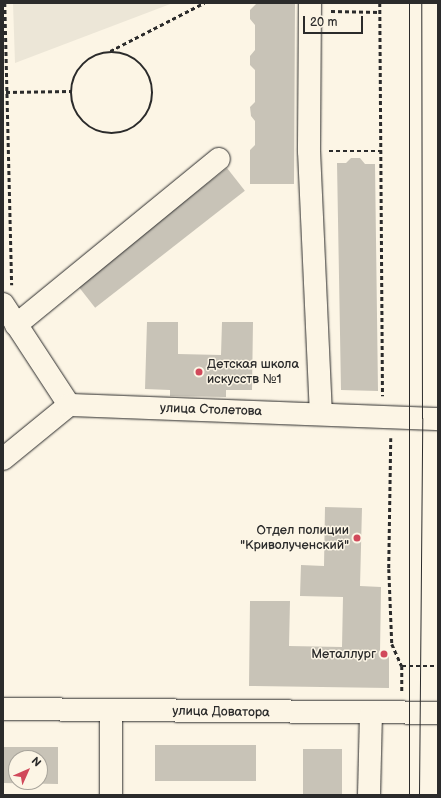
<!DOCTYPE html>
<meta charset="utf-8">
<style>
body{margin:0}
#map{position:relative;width:441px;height:798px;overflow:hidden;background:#fcf5e5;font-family:"Balsamiq Sans",sans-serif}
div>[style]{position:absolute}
.built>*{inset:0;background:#ece6d7}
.building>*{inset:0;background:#c8c3b7;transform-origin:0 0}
.path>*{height:2.5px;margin-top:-1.25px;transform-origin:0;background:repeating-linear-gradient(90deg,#2b2b2b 0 4px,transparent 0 7px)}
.path>.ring{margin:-1.25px;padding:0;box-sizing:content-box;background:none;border:2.5px solid #2b2b2b;border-radius:50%}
.roads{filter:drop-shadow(0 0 1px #2b2b2b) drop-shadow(0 0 1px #2b2b2b)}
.minor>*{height:22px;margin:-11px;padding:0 11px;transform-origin:11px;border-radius:11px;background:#fcf5e5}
.major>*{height:22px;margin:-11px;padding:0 11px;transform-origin:11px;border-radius:11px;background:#fcf5e5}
.tram>*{height:1px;margin:-0.5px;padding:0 0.5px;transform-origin:0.5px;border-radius:0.5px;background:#2b2b2b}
.dots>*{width:11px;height:11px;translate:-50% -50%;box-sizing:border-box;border:2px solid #fcf5e5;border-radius:50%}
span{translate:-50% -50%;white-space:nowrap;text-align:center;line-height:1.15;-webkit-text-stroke:3px #fcf5e5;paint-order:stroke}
.poi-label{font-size:13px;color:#2b2b2b}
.left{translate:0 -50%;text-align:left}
.right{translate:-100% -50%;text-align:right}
.street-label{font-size:13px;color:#2b2b2b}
.frame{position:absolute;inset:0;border:4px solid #2b2b2b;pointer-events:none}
.north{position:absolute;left:8px;top:750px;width:40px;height:40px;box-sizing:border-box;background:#fcf5e5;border:1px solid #a8a49b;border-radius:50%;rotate:45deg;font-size:11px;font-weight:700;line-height:16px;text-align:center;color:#2b2b2b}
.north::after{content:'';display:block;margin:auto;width:14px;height:18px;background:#d1495b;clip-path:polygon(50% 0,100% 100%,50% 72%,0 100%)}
.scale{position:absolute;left:303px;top:16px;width:60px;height:18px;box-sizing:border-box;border:2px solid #2b2b2b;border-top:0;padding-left:5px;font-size:12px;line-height:14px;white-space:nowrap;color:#2b2b2b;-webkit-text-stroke:3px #fcf5e5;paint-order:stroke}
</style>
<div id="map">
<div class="built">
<div style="clip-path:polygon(13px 3px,173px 3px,15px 63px)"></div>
</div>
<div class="building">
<div style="clip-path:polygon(257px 3px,295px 3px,294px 184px,250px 184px,250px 150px,255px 145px,255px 121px,251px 116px,250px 107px,255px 102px,255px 70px,250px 65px,250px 56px,255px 50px,255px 25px,250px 19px,250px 10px)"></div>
<div style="clip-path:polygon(351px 158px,360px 158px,365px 164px,375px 164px,378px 391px,341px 390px,337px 163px,346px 163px)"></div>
<div style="left:227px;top:168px;width:29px;height:190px;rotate:52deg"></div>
<div style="clip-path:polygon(147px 322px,178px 322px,178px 354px,221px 355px,222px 322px,253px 322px,252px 390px,226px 390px,226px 397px,170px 396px,170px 390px,145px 389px)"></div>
<div style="clip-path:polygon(325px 507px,362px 508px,360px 586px,381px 587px,380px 652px,389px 652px,389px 688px,249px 686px,250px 601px,290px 601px,289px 646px,342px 647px,343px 597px,300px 596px,301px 565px,324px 566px)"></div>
<div style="left:155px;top:745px;width:101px;height:36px"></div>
<div style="clip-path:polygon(evenodd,3px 747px,58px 747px,58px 784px,3px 783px,3px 747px,16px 758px,40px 758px,40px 782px,16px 782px,16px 758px)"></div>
<div style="left:303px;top:749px;width:39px;height:46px"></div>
</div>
<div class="path">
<div style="left:5px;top:3px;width:282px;rotate:88.6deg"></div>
<div style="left:380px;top:3px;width:393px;rotate:89.6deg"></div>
<div style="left:331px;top:11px;width:49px;rotate:1.2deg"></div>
<div style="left:110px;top:51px;width:106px;rotate:-27.1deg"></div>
<div class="ring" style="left:71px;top:52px;width:79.5px;height:79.5px"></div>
<div style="left:6px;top:92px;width:65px;rotate:-0.9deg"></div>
<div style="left:329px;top:151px;width:54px"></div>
<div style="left:391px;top:438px;width:131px;rotate:90.9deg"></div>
<div style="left:389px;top:569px;width:75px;rotate:87.7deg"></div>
<div style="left:392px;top:644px;width:24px;rotate:66deg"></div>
<div style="left:402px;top:666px;width:27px;rotate:90deg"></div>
<div style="left:402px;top:666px;width:36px"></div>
</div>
<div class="roads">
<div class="minor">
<div style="left:310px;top:3px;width:148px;rotate:90.4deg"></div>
<div style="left:309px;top:151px;width:263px;rotate:87.4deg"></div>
<div style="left:3px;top:304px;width:121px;rotate:56.8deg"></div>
<div style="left:16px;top:325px;width:262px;rotate:-39.3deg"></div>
<div style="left:3px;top:709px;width:435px;rotate:0.5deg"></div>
<div style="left:111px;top:711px;width:84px;rotate:90deg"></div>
<div style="left:369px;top:795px;width:82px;rotate:-88.6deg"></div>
</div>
<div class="major">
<div style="left:3px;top:459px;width:85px;rotate:-39.3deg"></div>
<div style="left:69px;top:405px;width:369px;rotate:2.2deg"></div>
</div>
</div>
<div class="tram">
<div style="left:409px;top:795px;width:792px;rotate:-90deg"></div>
<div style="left:419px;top:795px;width:377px;rotate:-89.5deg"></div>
<div style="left:422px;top:418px;width:415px;rotate:-90.1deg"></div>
</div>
<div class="dots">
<div style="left:199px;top:372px;background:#d1495b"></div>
<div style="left:357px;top:538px;background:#d1495b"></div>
<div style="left:384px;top:654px;background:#d1495b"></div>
</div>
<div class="poi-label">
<span class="left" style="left:207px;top:372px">Детская школа<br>искусств №1</span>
<span class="right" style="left:349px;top:538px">Отдел полиции<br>"Криволученский"</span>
<span class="right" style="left:376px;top:654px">Металлург</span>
</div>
<div class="street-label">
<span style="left:211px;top:410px;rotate:2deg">улица Столетова</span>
<span style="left:221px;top:712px;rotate:1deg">улица Доватора</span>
</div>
<div class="frame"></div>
<div class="north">N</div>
<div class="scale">20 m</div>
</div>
